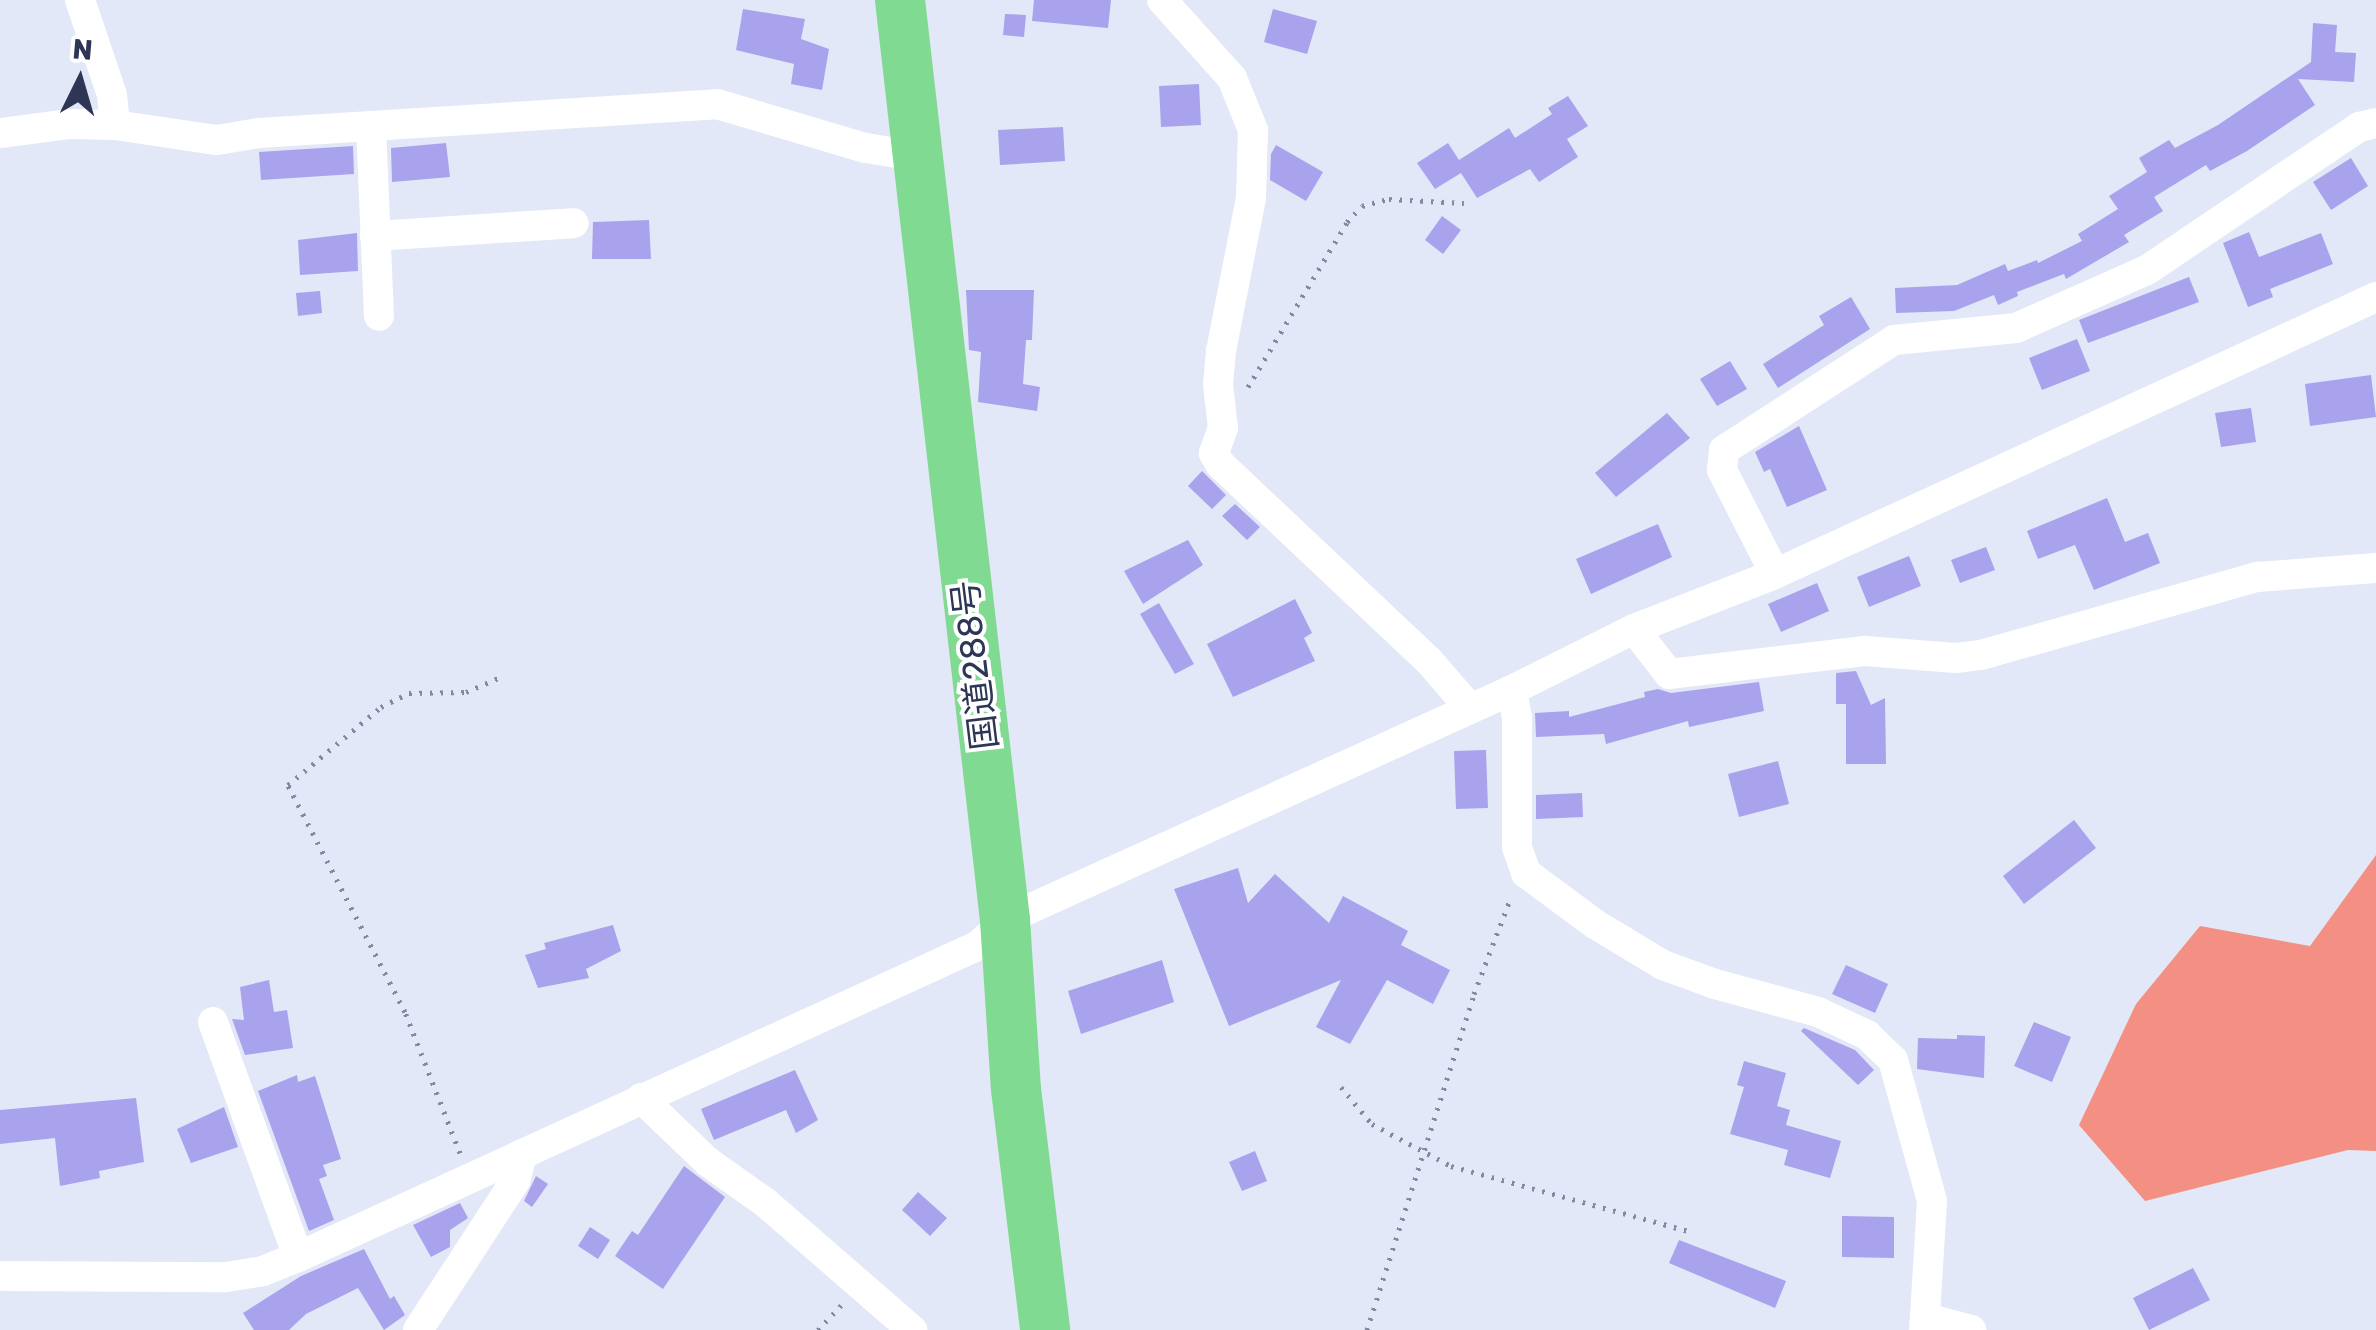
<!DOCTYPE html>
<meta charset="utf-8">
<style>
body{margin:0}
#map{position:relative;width:2376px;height:1330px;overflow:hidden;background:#e2e8f7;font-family:Rubik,"Noto Sans JP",sans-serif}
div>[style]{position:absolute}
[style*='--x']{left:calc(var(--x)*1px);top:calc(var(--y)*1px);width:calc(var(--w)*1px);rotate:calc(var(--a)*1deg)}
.forest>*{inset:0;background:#f39083}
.building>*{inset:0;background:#a9a2ed}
.path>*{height:5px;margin-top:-2.5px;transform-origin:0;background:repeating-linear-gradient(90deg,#828aa1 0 2.5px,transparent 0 10.5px)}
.minor>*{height:30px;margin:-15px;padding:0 15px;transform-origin:15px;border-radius:15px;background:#fff}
.trunk>*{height:50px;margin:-25px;padding:0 25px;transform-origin:25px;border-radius:25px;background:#80da92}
span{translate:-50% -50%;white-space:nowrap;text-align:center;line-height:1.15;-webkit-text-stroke:8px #fff;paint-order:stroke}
.street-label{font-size:35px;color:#2d3755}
.north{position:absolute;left:30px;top:30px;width:100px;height:100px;-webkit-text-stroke:8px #fff;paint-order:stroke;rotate:5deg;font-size:28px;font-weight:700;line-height:40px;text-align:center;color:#2d3755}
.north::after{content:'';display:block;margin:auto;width:35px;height:45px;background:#2d3755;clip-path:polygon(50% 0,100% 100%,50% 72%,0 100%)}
</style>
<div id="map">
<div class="forest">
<div style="clip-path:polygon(2376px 855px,2376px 1151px,2348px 1150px,2145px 1201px,2079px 1125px,2136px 1004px,2200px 926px,2310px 946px)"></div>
</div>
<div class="building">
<div style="clip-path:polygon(1034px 0,1111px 0,1108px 28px,1032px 21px)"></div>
<div style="clip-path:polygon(743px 9px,805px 19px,801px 39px,829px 49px,822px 90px,791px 84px,794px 64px,736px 50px)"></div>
<div style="clip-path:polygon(1273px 9px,1317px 21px,1307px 54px,1264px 42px)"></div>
<div style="clip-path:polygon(1005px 14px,1026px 15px,1024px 37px,1003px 35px)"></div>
<div style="clip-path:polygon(2313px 23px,2337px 25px,2335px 52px,2356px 53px,2354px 82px,2298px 79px,2315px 105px,2247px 151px,2210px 171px,2206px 165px,2154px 197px,2163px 211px,2124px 235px,2129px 242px,2066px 279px,2064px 274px,2017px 292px,2018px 296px,1998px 305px,1994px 295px,1954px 311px,1896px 313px,1895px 288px,1957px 285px,2005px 264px,2008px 271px,2037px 260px,2038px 263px,2082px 241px,2078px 234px,2118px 209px,2109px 196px,2147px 172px,2139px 158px,2169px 140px,2175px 148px,2218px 125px,2311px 62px)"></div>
<div style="clip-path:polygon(1199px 84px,1201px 125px,1161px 127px,1159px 86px)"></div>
<div style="clip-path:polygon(1568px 96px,1588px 126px,1567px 139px,1578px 157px,1539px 182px,1530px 169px,1477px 198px,1461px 173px,1435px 189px,1417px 163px,1448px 143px,1459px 160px,1509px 128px,1515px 138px,1552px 114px,1548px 108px)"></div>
<div style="clip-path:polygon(1063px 127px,1065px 161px,1000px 165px,998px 130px)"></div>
<div style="clip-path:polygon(446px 143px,450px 177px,392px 182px,391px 148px)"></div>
<div style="clip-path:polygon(1276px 145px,1323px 172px,1306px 201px,1270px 180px,1271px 154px)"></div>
<div style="clip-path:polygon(353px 146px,354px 174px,261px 180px,259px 152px)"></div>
<div style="clip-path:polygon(2351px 158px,2368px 186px,2331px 210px,2313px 182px)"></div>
<div style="clip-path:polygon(1442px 216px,1461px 230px,1443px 254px,1425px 240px)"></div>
<div style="clip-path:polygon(649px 220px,651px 259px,592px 259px,593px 222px)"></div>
<div style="clip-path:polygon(2249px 232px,2259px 257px,2321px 233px,2333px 264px,2270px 289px,2273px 297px,2248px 307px,2223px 243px)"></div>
<div style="clip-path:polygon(357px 233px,358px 271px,300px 275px,298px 240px)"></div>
<div style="clip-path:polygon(2189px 277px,2199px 302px,2088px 343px,2079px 320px)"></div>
<div style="clip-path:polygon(966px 290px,1034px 290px,1032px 340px,1026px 340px,1023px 384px,1040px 387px,1037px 411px,978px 402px,981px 352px,969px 350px)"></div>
<div style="clip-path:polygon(320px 291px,322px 313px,298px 316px,296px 293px)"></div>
<div style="clip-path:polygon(1851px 297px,1870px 329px,1778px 388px,1763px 364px,1824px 325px,1819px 316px)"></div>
<div style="clip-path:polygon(2077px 339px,2090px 371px,2042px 390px,2029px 358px)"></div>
<div style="clip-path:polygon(1730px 361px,1747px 389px,1717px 406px,1700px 379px)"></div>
<div style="clip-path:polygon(2371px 375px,2376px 417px,2310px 426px,2305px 384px)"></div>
<div style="clip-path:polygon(2251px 408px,2256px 442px,2221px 447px,2215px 413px)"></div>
<div style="clip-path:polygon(1667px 413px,1690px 438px,1616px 497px,1595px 473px)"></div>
<div style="clip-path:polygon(1799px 426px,1827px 490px,1787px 507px,1770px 469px,1764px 472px,1755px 452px)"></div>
<div style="clip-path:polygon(1202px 471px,1226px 495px,1212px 509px,1188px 486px)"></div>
<div style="clip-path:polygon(2107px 498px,2125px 542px,2148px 533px,2160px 563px,2094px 590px,2075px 545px,2038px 559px,2027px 531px)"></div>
<div style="clip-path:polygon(1235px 504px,1260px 527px,1247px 540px,1222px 516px)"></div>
<div style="clip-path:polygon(1658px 524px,1672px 557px,1591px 594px,1576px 559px)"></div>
<div style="clip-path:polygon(1188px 540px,1203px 565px,1143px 604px,1124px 571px)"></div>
<div style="clip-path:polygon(1986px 547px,1995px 570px,1960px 583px,1951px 560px)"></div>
<div style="clip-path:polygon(1909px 556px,1921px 586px,1869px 607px,1857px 577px)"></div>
<div style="clip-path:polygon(1817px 583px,1829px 611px,1781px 632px,1768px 604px)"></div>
<div style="clip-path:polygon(1295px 599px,1312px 633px,1304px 638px,1315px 661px,1233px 697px,1207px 644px)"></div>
<div style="clip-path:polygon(1159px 603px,1194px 664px,1175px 674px,1140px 614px)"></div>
<div style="clip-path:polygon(1856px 671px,1871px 705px,1885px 698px,1886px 764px,1846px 764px,1846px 704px,1836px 704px,1836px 673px)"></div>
<div style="clip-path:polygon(1759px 682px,1764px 711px,1689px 727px,1688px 721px,1606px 744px,1604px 734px,1536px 737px,1535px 713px,1569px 711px,1569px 717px,1645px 697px,1644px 692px,1658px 689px,1671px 693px)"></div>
<div style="clip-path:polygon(1486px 750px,1488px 808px,1456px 809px,1454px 751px)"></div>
<div style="clip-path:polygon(1778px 761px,1789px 804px,1739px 817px,1728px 774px)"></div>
<div style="clip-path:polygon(1582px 793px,1583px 817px,1536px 819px,1536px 795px)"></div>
<div style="clip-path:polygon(2074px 820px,2096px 848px,2024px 904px,2003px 876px)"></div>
<div style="clip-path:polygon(1238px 868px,1248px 903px,1275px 874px,1329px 923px,1343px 896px,1408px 931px,1401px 945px,1450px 970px,1433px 1004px,1387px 980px,1350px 1044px,1316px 1027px,1341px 980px,1229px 1026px,1174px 889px)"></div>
<div style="clip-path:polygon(613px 925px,621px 951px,586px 969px,589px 978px,538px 988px,525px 955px,546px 949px,544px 943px)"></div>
<div style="clip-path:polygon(1162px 960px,1174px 1002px,1081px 1034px,1068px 991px)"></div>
<div style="clip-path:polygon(1846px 965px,1888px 984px,1875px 1013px,1832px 994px)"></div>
<div style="clip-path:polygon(269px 980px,274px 1012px,287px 1010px,293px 1048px,245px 1055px,232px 1019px,244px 1020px,240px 987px)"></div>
<div style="clip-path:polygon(2034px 1022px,2071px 1037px,2052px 1082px,2014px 1066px)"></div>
<div style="clip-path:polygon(1804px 1028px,1855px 1050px,1874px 1070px,1858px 1085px,1801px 1031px)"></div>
<div style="clip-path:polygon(1957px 1035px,1985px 1036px,1984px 1078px,1917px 1069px,1918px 1038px,1957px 1039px)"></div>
<div style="clip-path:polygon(1744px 1061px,1786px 1073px,1777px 1106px,1790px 1110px,1786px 1125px,1841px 1141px,1830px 1178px,1784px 1165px,1788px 1150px,1730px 1134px,1744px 1087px,1737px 1085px)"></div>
<div style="clip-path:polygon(795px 1070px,818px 1120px,796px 1133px,786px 1110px,714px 1140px,701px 1109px)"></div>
<div style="clip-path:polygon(297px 1075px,298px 1082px,315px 1076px,341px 1159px,323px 1165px,327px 1176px,319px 1179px,334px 1220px,309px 1231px,258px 1091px)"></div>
<div style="clip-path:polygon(136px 1098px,144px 1162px,99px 1171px,100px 1178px,60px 1186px,55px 1138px,0 1144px,0 1110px)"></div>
<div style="clip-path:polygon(224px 1107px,238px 1147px,191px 1163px,177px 1129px)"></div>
<div style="clip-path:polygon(1255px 1151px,1267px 1181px,1242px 1191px,1229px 1162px)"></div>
<div style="clip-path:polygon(684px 1166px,725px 1197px,663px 1289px,615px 1256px,632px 1231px,638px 1235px)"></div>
<div style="clip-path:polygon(536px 1176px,548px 1184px,532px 1207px,524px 1201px)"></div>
<div style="clip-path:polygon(918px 1192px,947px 1218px,930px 1236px,902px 1210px)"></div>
<div style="clip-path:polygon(460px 1203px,468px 1218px,450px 1230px,450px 1247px,431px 1257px,413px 1225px)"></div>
<div style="clip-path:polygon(1842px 1216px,1894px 1217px,1894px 1258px,1842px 1257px)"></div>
<div style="clip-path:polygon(590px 1227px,610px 1240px,598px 1259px,578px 1246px)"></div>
<div style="clip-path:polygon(1679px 1240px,1786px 1281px,1775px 1308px,1669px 1263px)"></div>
<div style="clip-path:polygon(364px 1249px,390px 1299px,394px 1296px,405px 1315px,384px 1330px,358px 1288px,306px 1314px,289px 1330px,254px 1330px,243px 1313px,301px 1276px)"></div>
<div style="clip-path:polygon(2193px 1268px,2210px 1300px,2149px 1330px,2133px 1298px)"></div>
</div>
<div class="path">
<div style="--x:1248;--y:387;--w:192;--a:-59"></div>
<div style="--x:1347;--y:222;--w:22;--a:-47"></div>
<div style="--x:1362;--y:206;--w:28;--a:-15"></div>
<div style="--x:1389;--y:199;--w:75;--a:3.1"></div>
<div style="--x:1341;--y:1087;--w:48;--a:50"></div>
<div style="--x:1372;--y:1124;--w:89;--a:28"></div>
<div style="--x:1451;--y:1166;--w:250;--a:15.3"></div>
<div style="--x:460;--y:1153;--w:151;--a:-111.3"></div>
<div style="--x:405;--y:1012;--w:255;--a:-117.3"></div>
<div style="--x:288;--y:785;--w:121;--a:-40"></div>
<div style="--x:381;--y:707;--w:31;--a:-27"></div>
<div style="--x:409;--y:693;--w:57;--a:-1"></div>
<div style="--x:466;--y:692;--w:40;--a:-23.4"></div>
<div style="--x:818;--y:1330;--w:34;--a:-47"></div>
<div style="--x:1367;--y:1330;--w:353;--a:-72.3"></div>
<div style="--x:1474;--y:994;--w:104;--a:-69.1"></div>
</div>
<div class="minor">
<div style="--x:80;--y:0;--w:100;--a:71.4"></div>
<div style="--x:112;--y:95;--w:30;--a:84"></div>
<div style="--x:1162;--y:0;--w:105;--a:48.1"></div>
<div style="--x:1232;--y:78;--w:56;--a:68"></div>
<div style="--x:1253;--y:130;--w:68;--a:91.7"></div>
<div style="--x:1251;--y:198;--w:156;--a:101.1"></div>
<div style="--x:1221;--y:351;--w:33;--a:95"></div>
<div style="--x:1218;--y:384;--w:44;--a:83.5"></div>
<div style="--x:1223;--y:428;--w:27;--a:110"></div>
<div style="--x:1214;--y:453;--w:13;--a:61"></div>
<div style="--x:1220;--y:464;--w:287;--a:43.3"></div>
<div style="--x:1429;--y:661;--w:61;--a:49"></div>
<div style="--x:371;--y:126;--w:190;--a:87.6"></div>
<div style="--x:0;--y:133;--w:71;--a:-7.3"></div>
<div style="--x:70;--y:124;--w:45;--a:1.3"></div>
<div style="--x:115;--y:125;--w:103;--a:8.4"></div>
<div style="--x:217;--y:140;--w:43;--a:-9.5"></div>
<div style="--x:259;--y:133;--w:459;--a:-3.6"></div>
<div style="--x:717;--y:104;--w:155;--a:16.5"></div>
<div style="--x:866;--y:148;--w:51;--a:9.1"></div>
<div style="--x:375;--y:236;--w:199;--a:-3.7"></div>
<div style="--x:1775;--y:574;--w:117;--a:-117"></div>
<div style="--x:1722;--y:470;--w:20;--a:-84"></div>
<div style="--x:1724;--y:450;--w:202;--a:-32.9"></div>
<div style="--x:1894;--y:340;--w:123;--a:-5.6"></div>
<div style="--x:2016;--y:328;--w:143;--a:-23.9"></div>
<div style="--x:2147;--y:270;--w:256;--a:-34"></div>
<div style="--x:2359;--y:127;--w:17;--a:-13"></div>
<div style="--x:1634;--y:629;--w:57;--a:52.1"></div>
<div style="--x:1669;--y:674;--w:197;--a:-6.7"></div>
<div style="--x:1865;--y:651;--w:91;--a:4.4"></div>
<div style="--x:1956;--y:658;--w:25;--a:-7"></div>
<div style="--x:1981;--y:655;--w:287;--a:-15.8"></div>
<div style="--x:2257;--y:577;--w:119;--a:-4.3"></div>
<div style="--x:1512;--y:690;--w:27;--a:80"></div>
<div style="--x:1517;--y:717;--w:130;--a:90"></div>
<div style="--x:1517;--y:847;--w:28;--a:71"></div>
<div style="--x:1526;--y:873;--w:86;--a:36.5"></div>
<div style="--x:1595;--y:924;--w:79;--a:31.1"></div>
<div style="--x:1663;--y:965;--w:55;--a:20.1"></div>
<div style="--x:1715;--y:984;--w:107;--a:15.2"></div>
<div style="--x:1818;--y:1012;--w:54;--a:25.1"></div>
<div style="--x:1867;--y:1035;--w:36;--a:44"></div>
<div style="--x:1893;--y:1060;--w:146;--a:74.5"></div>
<div style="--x:1932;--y:1201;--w:129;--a:93.5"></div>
<div style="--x:213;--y:1022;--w:250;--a:70.1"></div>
<div style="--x:641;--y:1098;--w:93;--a:43.7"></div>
<div style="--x:708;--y:1162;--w:71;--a:35.3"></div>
<div style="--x:766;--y:1203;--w:194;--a:41"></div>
<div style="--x:0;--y:1276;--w:226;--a:0.3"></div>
<div style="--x:226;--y:1277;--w:37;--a:-9"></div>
<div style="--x:263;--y:1271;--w:38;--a:-22"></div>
<div style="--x:298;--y:1257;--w:749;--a:-24.61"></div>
<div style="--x:979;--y:945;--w:36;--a:-44"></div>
<div style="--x:1005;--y:920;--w:557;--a:-24.4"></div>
<div style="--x:1512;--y:690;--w:136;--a:-26.6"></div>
<div style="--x:1634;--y:629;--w:151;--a:-21.3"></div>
<div style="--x:1775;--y:574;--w:662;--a:-24.74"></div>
<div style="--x:1926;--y:1318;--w:47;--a:14.9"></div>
<div style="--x:418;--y:1330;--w:178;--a:-56.9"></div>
<div style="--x:515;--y:1181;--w:28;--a:-75"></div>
</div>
<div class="trunk">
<div style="--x:900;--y:0;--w:926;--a:83.49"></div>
<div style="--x:1005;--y:920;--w:169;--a:86.3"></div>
<div style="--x:1016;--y:1089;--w:243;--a:83.1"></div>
</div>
<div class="street-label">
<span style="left:975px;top:665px;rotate:-97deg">国道288号</span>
</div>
<div class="north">N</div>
</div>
